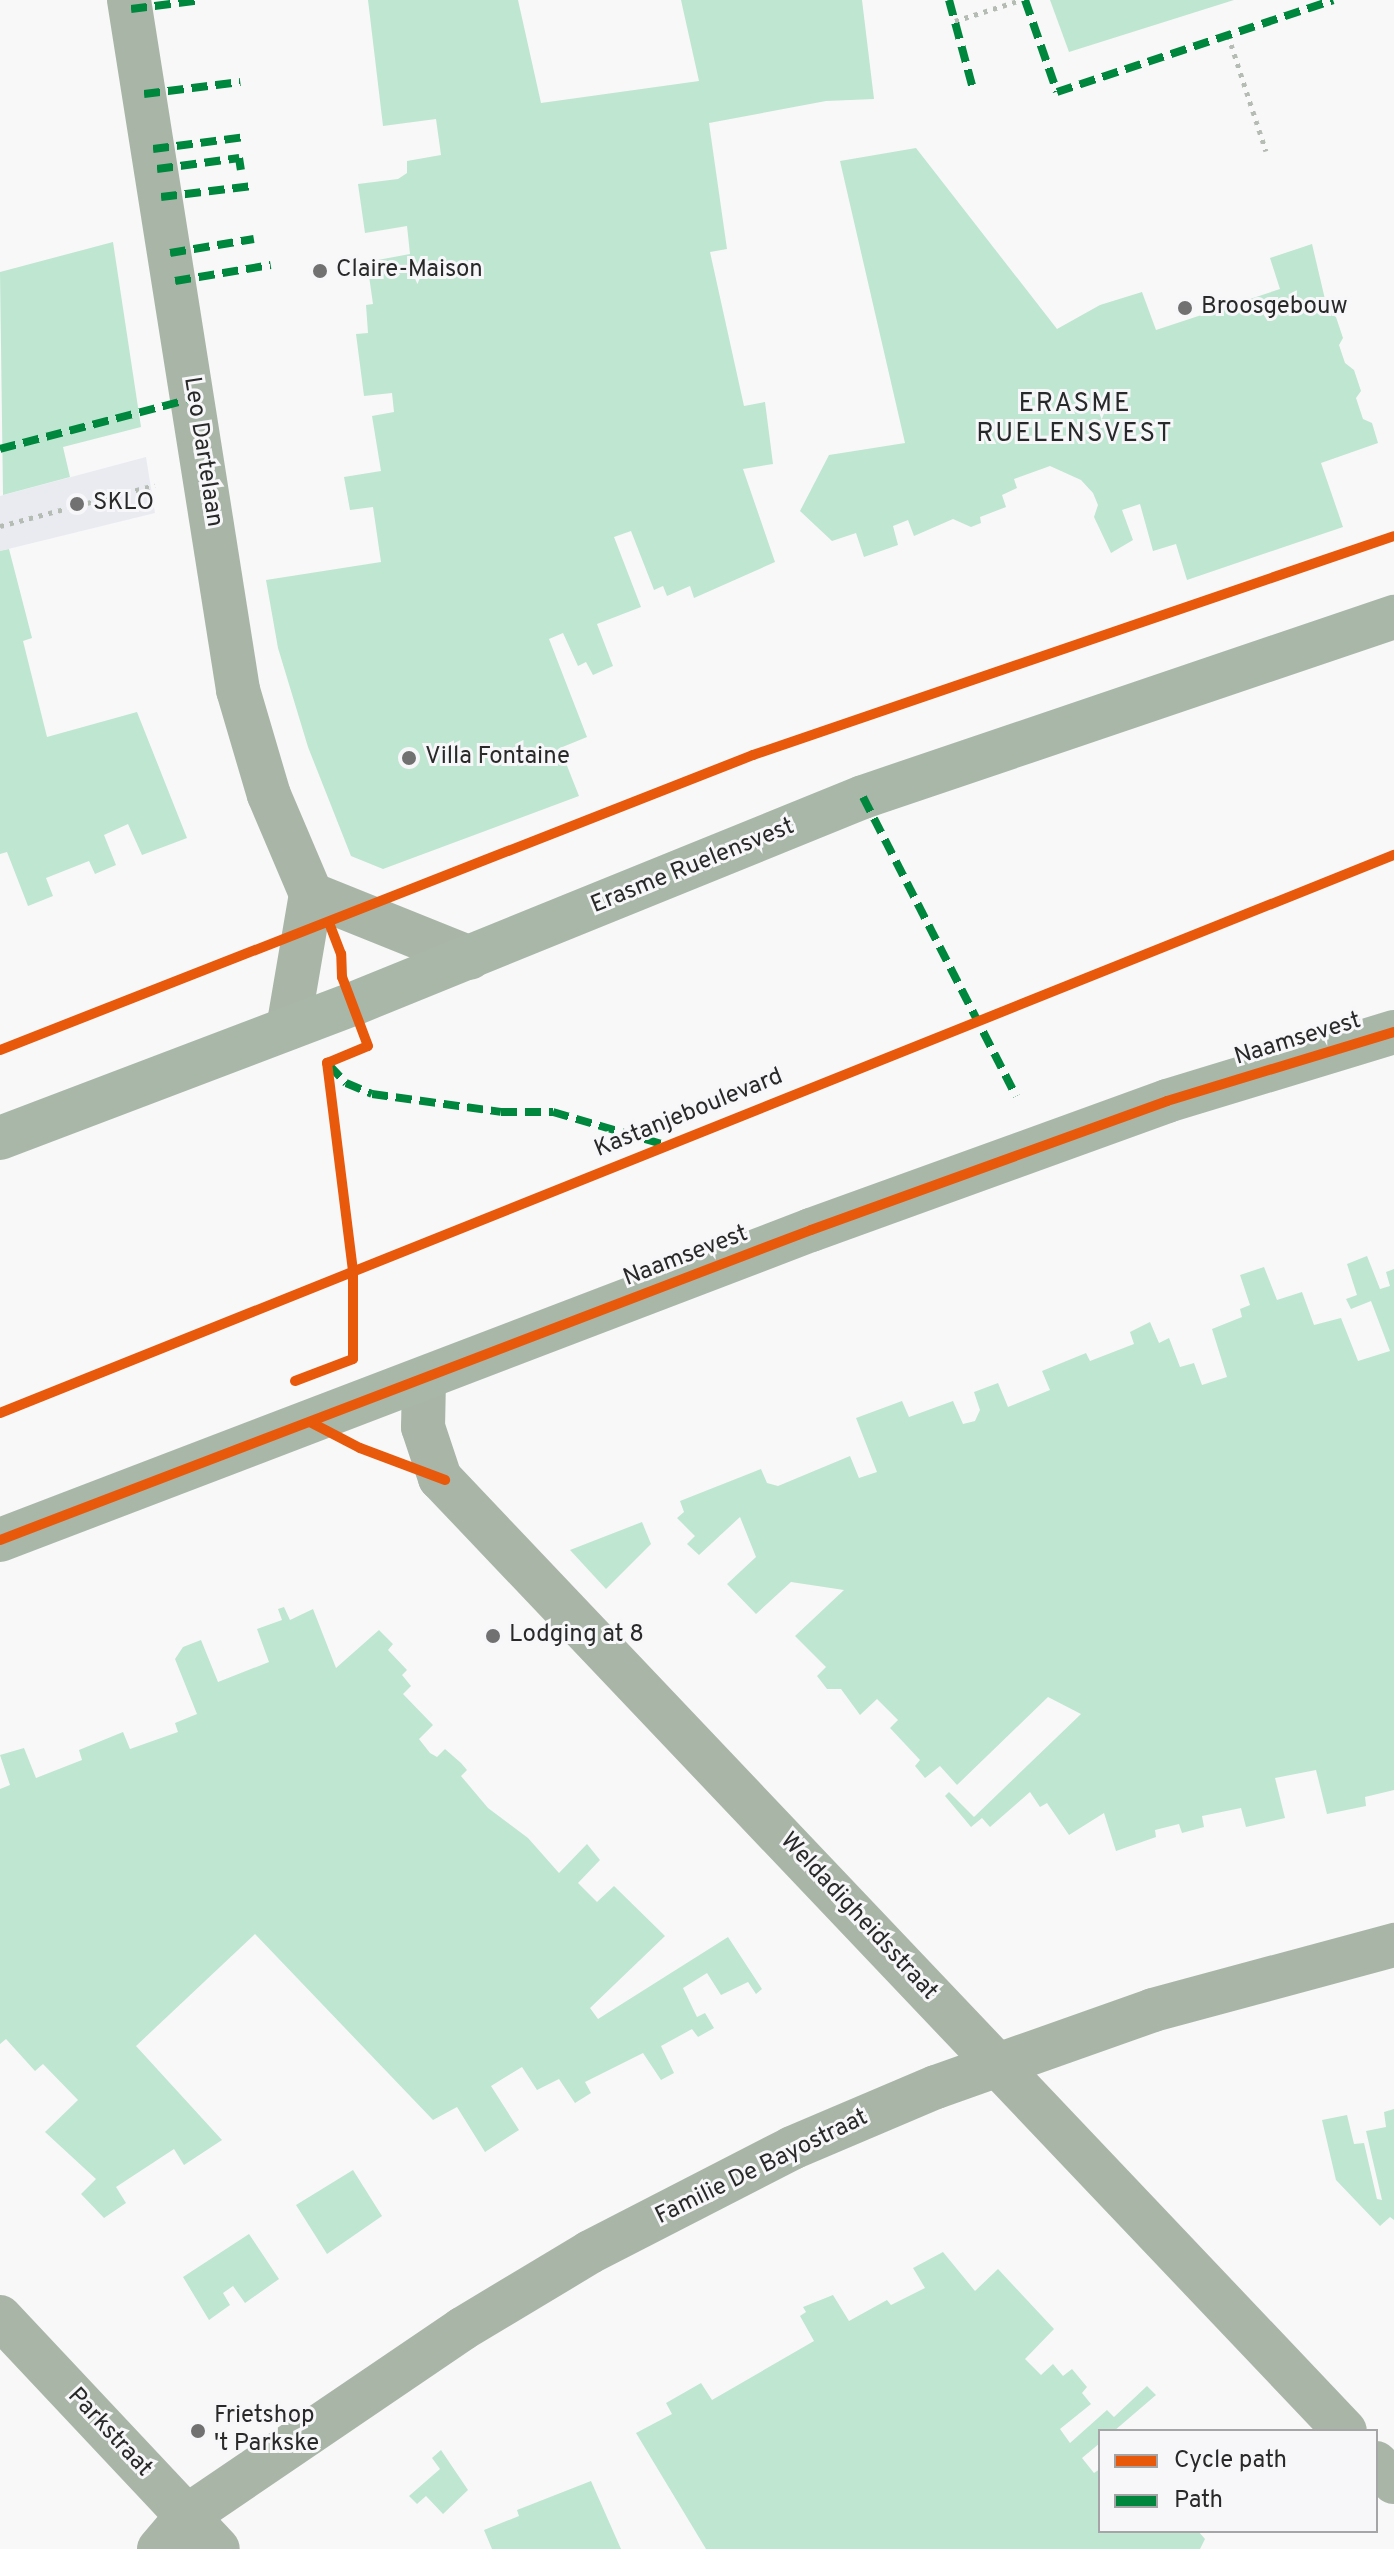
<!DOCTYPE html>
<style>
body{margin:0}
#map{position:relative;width:1394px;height:2549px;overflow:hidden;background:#f8f8f9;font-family:Overpass,sans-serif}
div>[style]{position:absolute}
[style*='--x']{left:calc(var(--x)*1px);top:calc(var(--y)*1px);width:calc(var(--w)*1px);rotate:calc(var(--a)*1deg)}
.built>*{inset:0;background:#eaebf1}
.green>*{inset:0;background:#bfe6d1}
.path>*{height:5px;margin-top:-2.5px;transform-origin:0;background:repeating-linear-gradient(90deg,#b4bcb3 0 4px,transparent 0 10px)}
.minor>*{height:44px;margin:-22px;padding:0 22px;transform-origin:22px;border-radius:22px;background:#a9b6a7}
.major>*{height:44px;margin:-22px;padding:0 22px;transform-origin:22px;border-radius:22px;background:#a9b7a9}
.quiet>*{height:8px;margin-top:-4px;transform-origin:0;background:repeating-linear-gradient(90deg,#00873e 0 16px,transparent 0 24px)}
.cycleway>*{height:10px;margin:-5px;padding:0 5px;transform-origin:5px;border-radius:5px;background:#e8590c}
.dots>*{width:22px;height:22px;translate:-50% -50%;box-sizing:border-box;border:4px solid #f7f7fa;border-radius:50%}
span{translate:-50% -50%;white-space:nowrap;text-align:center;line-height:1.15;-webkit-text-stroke:6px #f7f7fa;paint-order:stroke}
.poi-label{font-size:24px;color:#29292a}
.left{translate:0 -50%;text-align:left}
.street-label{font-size:24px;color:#29292a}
.neighbourhood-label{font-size:26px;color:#28292b;letter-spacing:2px}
.legend{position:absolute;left:1098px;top:2429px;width:280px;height:104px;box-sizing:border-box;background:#f7f7fa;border:2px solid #a5a5a7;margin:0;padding:10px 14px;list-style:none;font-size:24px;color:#29292a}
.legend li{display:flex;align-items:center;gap:16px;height:40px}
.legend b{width:40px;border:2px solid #a5a5a7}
</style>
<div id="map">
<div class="built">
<div style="clip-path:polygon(146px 457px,155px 513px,0 551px,0 496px)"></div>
</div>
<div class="green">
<div style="clip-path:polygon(368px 0,518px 0,541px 103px,699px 81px,681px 0,862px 0,874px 99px,826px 101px,709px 123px,727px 249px,710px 252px,744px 406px,765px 402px,773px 464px,743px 469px,775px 562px,694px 598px,690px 586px,667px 596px,663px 586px,654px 590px,631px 531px,614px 537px,641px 607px,597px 624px,613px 666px,593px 675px,586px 662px,578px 666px,563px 633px,549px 639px,587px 737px,560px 748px,579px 796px,383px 869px,351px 856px,308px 747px,278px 648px,266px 580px,381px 562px,373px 507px,350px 510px,344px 477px,381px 471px,372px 416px,394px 412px,392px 393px,364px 396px,356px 334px,368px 333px,366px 305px,373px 304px,367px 262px,410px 254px,407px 226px,365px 233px,358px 184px,398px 179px,407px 173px,407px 161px,441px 155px,436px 119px,383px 126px)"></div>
<div style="clip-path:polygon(1050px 0,1234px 0,1069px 52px)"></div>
<div style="clip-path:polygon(916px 148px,1057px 329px,1100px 305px,1142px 292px,1156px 330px,1280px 289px,1270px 258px,1312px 244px,1328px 312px,1336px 317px,1343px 338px,1339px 345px,1345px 363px,1354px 370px,1361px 391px,1356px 398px,1363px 419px,1372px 423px,1378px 443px,1321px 463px,1343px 527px,1187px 580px,1176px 544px,1153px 551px,1140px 504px,1122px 510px,1133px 540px,1111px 553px,1094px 517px,1098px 505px,1093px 493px,1081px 480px,1050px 466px,1014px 479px,1017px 488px,1002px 495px,1006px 507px,980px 517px,981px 523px,971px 527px,953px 519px,914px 536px,908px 520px,893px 526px,898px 545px,864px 557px,856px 533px,832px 541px,800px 511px,829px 455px,905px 443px,840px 161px)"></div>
<div style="clip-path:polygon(113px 242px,141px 427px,63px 447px,70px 477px,3px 495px,0 272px)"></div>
<div style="clip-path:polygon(9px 549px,32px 638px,23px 641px,47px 737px,137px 712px,187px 838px,142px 855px,128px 824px,104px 835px,116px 865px,95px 874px,89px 861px,46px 878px,53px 896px,28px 906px,7px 852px,0 854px,0 551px)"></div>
<div style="clip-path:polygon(1367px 1256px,1380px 1289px,1390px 1286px,1386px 1272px,1394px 1269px,1394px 1790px,1365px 1797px,1366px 1806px,1327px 1814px,1316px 1770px,1275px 1778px,1285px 1818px,1246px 1827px,1241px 1808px,1202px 1816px,1204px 1827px,1182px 1833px,1179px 1824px,1155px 1830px,1156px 1837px,1116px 1851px,1104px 1813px,1069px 1835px,1047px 1803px,1040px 1807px,1030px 1792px,990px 1827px,982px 1818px,971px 1827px,945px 1796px,949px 1792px,974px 1817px,1081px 1714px,1048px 1697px,957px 1785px,940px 1766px,925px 1778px,915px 1766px,920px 1760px,890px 1728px,898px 1720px,877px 1699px,860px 1715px,841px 1689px,827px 1689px,817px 1676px,826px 1667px,795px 1636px,844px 1590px,791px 1582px,756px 1614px,727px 1584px,756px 1557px,740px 1517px,699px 1555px,687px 1544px,695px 1536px,677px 1518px,684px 1512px,680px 1501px,761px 1469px,767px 1483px,778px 1486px,850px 1456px,859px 1478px,877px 1472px,856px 1418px,902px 1401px,909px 1417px,953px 1401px,963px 1424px,975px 1421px,980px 1410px,974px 1392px,998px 1383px,1008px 1407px,1050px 1390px,1042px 1371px,1086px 1353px,1090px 1361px,1134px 1344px,1130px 1332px,1150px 1322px,1159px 1343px,1169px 1338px,1180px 1367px,1194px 1363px,1202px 1385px,1227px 1377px,1212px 1329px,1242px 1317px,1240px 1309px,1250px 1305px,1240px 1275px,1264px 1267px,1277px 1300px,1302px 1292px,1314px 1325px,1341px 1318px,1358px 1361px,1390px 1351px,1371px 1301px,1351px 1309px,1346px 1299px,1357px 1295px,1347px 1264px)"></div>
<div style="clip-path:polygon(642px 1522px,651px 1544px,606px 1589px,570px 1550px)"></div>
<div style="clip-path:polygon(284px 1607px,290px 1620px,313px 1609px,336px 1668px,379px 1630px,393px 1644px,388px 1650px,407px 1670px,402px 1675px,411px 1686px,403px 1694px,433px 1725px,419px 1739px,430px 1753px,437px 1757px,445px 1749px,461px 1763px,467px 1770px,461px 1776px,488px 1808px,528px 1838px,559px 1873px,587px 1844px,600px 1860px,578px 1883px,597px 1902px,614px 1886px,665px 1936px,590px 2008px,598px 2019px,728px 1937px,762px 1989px,756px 1994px,748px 1982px,721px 1995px,707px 1973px,683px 1988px,697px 2017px,705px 2013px,714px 2028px,698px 2037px,692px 2029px,661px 2046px,674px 2073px,661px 2080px,643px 2053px,585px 2082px,591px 2093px,575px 2103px,559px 2079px,537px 2090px,522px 2067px,491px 2086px,519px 2130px,485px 2152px,457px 2107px,433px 2120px,255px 1934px,136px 2046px,222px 2140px,184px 2165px,174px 2149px,116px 2187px,126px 2203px,104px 2218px,81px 2194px,96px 2179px,45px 2132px,78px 2100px,43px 2064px,35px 2071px,6px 2039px,0 2044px,0 1789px,10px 1785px,0 1755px,24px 1748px,36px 1778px,82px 1760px,79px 1750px,123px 1732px,130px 1749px,178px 1732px,175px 1723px,197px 1714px,175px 1659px,183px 1647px,201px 1640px,218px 1682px,269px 1662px,257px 1629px,282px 1620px,278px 1609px)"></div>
<div style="clip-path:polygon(1394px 2109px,1394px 2220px,1390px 2217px,1380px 2226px,1336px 2180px,1322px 2120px,1347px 2115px,1354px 2144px,1364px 2143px,1377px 2199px,1382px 2200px,1366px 2131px,1386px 2127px,1384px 2112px)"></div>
<div style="clip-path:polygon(353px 2170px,382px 2216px,327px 2254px,296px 2205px)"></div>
<div style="clip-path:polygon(249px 2234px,279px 2279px,245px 2303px,233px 2286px,223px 2293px,230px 2305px,209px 2320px,183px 2277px)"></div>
<div style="clip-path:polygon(943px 2252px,975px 2291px,998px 2269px,1054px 2329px,1025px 2359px,1041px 2375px,1053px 2364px,1063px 2376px,1072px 2369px,1087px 2387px,1082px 2393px,1091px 2404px,1060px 2429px,1070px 2443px,1107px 2410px,1114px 2417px,1147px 2386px,1156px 2395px,1114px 2431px,1100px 2431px,1100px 2443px,1082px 2458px,1094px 2473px,1100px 2469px,1100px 2531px,1198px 2531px,1205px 2539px,1200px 2549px,706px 2549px,636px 2433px,672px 2414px,666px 2403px,701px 2383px,712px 2400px,814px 2341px,800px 2316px,806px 2312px,803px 2307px,833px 2295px,849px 2321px,887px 2300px,891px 2305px,925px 2288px,913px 2268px)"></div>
<div style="clip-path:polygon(441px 2450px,468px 2490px,443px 2514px,426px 2496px,417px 2504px,409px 2496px,440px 2469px,432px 2458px)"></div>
<div style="clip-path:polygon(591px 2481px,621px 2549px,492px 2549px,484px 2530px,519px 2516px,517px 2510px)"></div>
</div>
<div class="path">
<div style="--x:955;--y:21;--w:69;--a:-17.7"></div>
<div style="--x:1228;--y:35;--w:122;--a:71.9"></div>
<div style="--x:0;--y:526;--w:160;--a:-14.8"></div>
</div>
<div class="minor">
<div style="--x:129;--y:0;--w:699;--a:81.02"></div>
<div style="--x:238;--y:690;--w:109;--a:73.6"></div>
<div style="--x:269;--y:795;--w:108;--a:67"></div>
<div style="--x:311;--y:894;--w:136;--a:99.7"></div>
<div style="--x:311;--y:894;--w:171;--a:21.9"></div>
<div style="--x:424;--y:1380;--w:47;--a:91.2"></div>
<div style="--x:423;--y:1427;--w:54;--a:71.6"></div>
<div style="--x:440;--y:1478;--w:1314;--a:46.48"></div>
<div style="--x:0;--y:2317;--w:318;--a:46.8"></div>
<div style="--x:1376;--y:2463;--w:26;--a:47"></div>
<div style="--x:159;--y:2549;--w:43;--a:-49.7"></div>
<div style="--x:187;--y:2516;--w:333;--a:-34.2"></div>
<div style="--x:462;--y:2329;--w:149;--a:-31"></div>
<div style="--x:590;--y:2252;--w:227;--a:-27.2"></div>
<div style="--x:792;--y:2148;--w:156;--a:-23"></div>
<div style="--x:936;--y:2087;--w:230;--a:-19.5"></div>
<div style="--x:1153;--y:2010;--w:250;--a:-15.1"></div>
</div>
<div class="major">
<div style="--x:0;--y:1138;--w:378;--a:-20.8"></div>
<div style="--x:353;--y:1004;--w:550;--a:-22.09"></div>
<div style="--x:863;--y:797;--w:561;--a:-18.73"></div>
<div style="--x:0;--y:1540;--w:868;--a:-20.92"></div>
<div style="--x:811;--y:1230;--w:379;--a:-19.9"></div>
<div style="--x:1167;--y:1101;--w:237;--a:-16.9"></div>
</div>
<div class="quiet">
<div style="--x:949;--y:0;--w:92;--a:74.9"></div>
<div style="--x:1025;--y:0;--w:97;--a:70.8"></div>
<div style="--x:1057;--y:92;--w:291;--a:-18.4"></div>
<div style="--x:131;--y:9;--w:71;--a:-7.3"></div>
<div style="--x:144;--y:94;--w:97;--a:-7.1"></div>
<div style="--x:153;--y:149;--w:94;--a:-7.4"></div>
<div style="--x:157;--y:169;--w:83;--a:-7.6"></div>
<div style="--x:239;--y:158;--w:12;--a:81"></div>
<div style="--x:161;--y:197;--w:92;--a:-6.9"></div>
<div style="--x:170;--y:253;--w:85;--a:-9.5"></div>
<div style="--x:175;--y:281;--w:97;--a:-9.5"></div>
<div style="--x:0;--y:449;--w:201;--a:-14.7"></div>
<div style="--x:863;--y:797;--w:336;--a:62.9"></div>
<div style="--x:329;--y:1065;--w:25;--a:47"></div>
<div style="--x:346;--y:1083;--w:28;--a:23"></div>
<div style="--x:372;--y:1094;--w:130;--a:7.9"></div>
<div style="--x:501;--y:1112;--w:52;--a:0"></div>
<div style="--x:553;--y:1112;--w:117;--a:16.4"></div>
</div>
<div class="cycleway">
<div style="--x:0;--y:1050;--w:809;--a:-21.39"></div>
<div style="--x:753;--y:755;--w:677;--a:-18.86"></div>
<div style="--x:295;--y:1381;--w:62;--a:-20.8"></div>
<div style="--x:353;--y:1359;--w:88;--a:-90"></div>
<div style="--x:353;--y:1271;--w:210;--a:-97.1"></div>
<div style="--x:327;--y:1063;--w:44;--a:-22.5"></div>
<div style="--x:368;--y:1046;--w:74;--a:-110.6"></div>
<div style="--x:342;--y:977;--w:23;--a:-92"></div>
<div style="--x:341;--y:954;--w:34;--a:-111"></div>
<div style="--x:0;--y:1413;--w:1502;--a:-21.82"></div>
<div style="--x:310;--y:1422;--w:56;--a:27.5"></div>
<div style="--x:360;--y:1448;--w:91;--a:20.6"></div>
<div style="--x:0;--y:1540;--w:868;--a:-20.92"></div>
<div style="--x:811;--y:1230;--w:379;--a:-19.9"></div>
<div style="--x:1167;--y:1101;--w:237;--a:-16.9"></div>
</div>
<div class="dots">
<div style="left:320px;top:271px;background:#717172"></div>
<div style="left:1185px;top:308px;background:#717172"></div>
<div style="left:77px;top:504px;background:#717172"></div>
<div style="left:409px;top:758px;background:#717172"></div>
<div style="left:493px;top:1636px;background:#717172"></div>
<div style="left:198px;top:2431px;background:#717172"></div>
</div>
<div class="poi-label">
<span class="left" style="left:336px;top:271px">Claire-Maison</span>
<span class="left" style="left:1201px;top:308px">Broosgebouw</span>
<span class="left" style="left:93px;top:504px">SKLO</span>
<span class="left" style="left:425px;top:758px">Villa Fontaine</span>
<span class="left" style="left:509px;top:1636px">Lodging at 8</span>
<span class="left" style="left:214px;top:2431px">Frietshop<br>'t Parkske</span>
</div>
<div class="street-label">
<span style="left:202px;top:452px;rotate:81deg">Leo Dartelaan</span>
<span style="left:693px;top:867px;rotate:-22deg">Erasme Ruelensvest</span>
<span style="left:1298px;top:1040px;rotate:-17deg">Naamsevest</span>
<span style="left:689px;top:1114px;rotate:-22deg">Kastanjeboulevard</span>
<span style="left:686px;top:1257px;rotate:-21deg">Naamsevest</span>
<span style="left:858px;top:1917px;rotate:47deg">Weldadigheidsstraat</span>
<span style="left:762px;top:2168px;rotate:-26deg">Familie De Bayostraat</span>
<span style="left:109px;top:2433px;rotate:47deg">Parkstraat</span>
</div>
<div class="neighbourhood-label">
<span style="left:1075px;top:420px">ERASME<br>RUELENSVEST</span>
</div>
<ul class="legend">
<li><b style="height:10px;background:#e8590c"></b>Cycle path</li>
<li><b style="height:10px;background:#00873e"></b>Path</li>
</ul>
</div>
